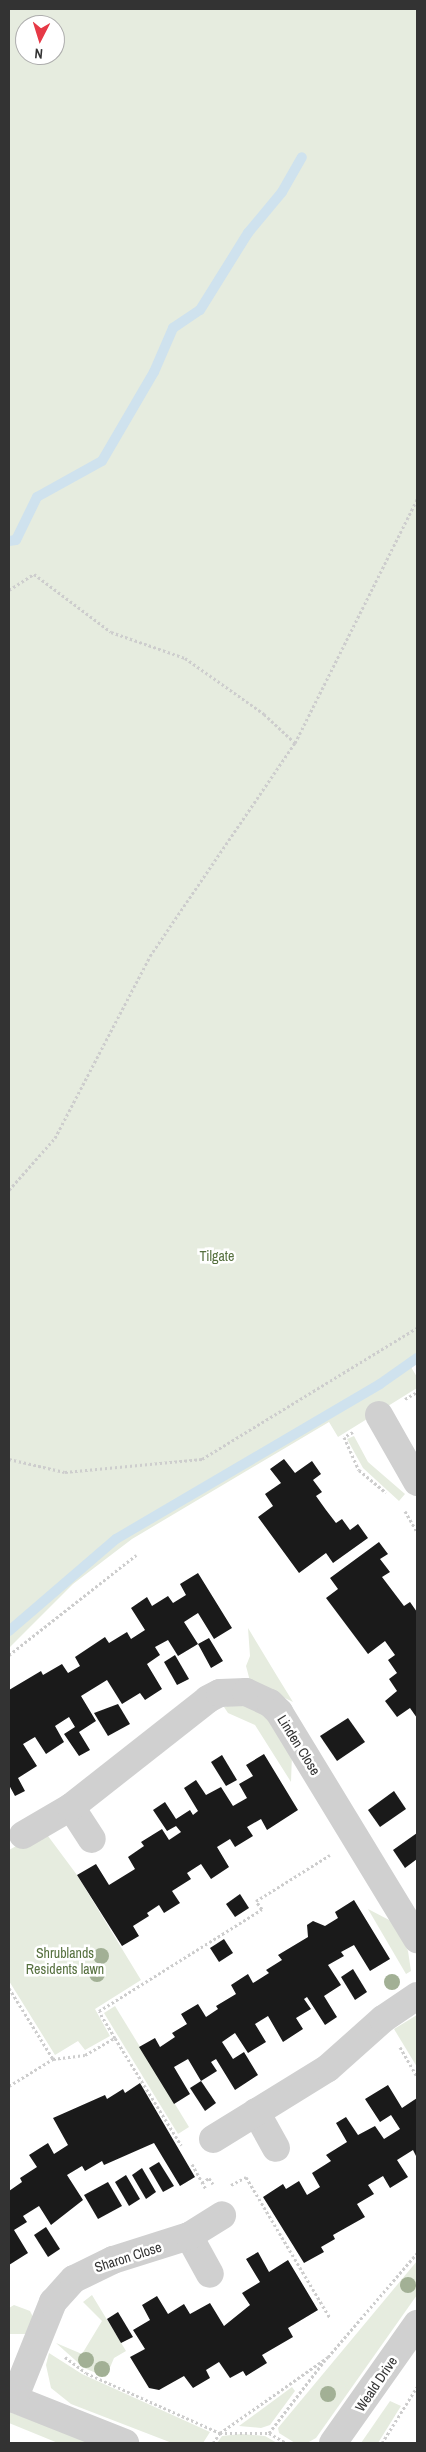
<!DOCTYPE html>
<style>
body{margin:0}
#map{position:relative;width:426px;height:2452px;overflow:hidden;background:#fff;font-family:"Archivo Narrow",sans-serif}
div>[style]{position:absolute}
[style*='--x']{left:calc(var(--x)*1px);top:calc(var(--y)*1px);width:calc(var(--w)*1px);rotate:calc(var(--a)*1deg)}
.green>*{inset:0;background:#e6ecdf}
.stream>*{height:10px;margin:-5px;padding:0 5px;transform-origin:5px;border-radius:5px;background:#cfe2ee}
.building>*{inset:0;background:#1a1a1a}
.path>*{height:3px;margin-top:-1.5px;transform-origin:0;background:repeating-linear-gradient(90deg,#cdcdcd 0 2.5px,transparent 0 5px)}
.minor>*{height:28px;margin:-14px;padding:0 14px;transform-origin:14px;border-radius:14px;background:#d0d0d0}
.trees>*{width:16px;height:16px;margin:-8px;border-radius:50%;background:#a2b095}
span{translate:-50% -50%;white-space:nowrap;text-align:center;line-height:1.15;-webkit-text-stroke:5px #fff;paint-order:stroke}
.park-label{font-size:14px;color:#56703f}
.street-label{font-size:14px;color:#333}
.frame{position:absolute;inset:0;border:10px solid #333;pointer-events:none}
.north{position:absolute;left:15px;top:15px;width:50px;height:50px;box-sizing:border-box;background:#fff;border:1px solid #adadad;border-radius:50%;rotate:185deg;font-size:14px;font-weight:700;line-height:20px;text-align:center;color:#333}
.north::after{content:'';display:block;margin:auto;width:18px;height:22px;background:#e63946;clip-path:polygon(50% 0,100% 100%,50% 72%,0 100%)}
</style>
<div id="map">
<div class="green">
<div style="clip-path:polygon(evenodd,9px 9px,417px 9px,417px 1363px,411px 1367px,417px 1377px,417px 1388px,338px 1437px,329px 1422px,132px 1539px,73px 1584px,9px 1648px,9px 9px,25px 25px,55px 25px,55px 55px,25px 55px,25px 25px)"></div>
<div style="clip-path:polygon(354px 1436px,368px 1462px,405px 1494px,399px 1501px,363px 1468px,347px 1439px)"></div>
<div style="clip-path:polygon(248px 1628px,277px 1676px,293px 1702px,250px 1681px,246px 1666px,250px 1656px)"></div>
<div style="clip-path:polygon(234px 1704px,245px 1705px,266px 1716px,292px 1755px,291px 1782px,255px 1725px,228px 1713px,224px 1707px)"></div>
<div style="clip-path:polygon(38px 1834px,48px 1836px,77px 1875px,141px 1980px,95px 2009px,110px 2036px,85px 2050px,78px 2041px,55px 2055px,9px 1981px,9px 1850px)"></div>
<div style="clip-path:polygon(368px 1909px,393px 1922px,408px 1951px,411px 1971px,406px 1974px)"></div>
<div style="clip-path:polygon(115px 2006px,189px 2127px,178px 2134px,104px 2013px)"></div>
<div style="clip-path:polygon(417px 2015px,417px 2067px,394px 2029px)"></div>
<div style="clip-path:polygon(417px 2261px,417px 2295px,316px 2438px,307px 2443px,295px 2443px,279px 2433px,278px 2428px)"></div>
<div style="clip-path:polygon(92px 2295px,126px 2351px,114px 2358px,106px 2377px,84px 2368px,56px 2343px,82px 2354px,102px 2321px,83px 2302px)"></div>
<div style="clip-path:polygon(14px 2305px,30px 2311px,34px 2319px,29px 2334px,9px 2334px,9px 2308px)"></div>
<div style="clip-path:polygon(49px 2353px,82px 2374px,210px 2432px,203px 2443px,172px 2443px,71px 2404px,51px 2388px,46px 2365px)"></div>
<div style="clip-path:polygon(292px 2387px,295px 2391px,270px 2425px,261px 2428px,239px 2426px)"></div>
<div style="clip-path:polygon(390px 2401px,401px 2406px,378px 2443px,361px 2443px)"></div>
<div style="clip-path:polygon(9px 2412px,52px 2427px,89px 2443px,58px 2443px,9px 2423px)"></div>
<div style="clip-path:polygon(241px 2434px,265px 2436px,277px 2443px,217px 2443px,222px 2436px)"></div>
</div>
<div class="stream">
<div style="--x:9;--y:541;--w:7;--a:-8"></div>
<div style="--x:16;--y:540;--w:48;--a:-64"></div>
<div style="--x:37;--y:497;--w:74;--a:-29"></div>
<div style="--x:102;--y:461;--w:103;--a:-59.7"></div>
<div style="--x:154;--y:372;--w:48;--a:-66.6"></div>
<div style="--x:173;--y:328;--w:32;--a:-34"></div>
<div style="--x:200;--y:310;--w:91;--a:-58.1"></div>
<div style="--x:248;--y:233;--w:53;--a:-50.3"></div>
<div style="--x:282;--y:192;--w:40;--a:-60.3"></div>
<div style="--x:9;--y:1631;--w:141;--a:-40.7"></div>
<div style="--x:116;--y:1539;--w:306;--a:-30.4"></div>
<div style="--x:380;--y:1384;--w:45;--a:-35.1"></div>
</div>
<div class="building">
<div style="clip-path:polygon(284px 1459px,295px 1473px,312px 1461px,321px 1474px,313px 1480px,322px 1492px,316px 1496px,326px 1510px,336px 1523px,342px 1519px,350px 1530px,358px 1524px,368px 1538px,333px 1563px,326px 1553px,299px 1573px,258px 1517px,273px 1506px,265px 1494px,281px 1483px,270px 1469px)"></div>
<div style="clip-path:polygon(379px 1542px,388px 1554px,380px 1559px,390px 1572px,382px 1577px,404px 1606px,410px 1602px,417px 1612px,417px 1718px,410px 1708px,397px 1717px,385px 1701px,397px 1691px,389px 1679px,397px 1673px,388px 1660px,395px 1655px,385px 1641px,368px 1654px,326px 1598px,338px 1589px,330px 1578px)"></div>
<div style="clip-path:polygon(198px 1573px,232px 1628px,214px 1639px,198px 1613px,184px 1622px,198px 1644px,209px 1638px,223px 1661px,211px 1668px,198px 1644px,178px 1656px,168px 1640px,155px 1647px,160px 1655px,147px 1664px,162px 1689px,145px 1700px,140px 1693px,122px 1704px,107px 1680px,81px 1696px,96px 1721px,79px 1732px,90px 1750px,79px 1756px,64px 1734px,75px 1727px,69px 1717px,55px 1726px,64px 1742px,46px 1754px,35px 1737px,23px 1744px,37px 1766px,18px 1778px,25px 1791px,15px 1796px,9px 1785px,9px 1690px,41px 1671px,43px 1675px,62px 1664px,68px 1673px,80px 1666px,75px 1657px,105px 1637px,109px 1643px,127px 1632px,131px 1639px,145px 1630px,131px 1608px,147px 1597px,152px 1606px,168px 1596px,173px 1603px,186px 1595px,180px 1584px)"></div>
<div style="clip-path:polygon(175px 1655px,189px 1679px,177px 1685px,164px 1662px)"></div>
<div style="clip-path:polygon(118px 1704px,130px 1724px,108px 1736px,94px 1713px)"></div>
<div style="clip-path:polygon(348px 1718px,365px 1742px,337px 1761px,320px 1736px)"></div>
<div style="clip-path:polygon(264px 1754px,298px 1810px,267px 1830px,261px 1819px,247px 1827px,253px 1836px,235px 1847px,230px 1839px,217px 1847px,229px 1867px,211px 1879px,201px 1864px,187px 1873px,191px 1879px,172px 1891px,180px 1903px,164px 1913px,159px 1905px,147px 1913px,149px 1916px,133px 1926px,139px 1936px,122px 1946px,77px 1875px,96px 1864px,109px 1885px,135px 1869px,128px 1857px,144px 1846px,141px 1842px,162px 1829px,169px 1840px,181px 1832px,176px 1826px,167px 1831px,153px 1810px,165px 1802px,176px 1819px,190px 1810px,193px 1815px,198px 1811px,184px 1788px,196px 1780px,206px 1795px,221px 1787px,233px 1806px,247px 1798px,239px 1784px,253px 1776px,246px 1765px)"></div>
<div style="clip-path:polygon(222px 1755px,237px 1780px,226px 1786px,211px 1762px)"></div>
<div style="clip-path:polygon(394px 1791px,406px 1809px,380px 1827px,368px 1810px)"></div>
<div style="clip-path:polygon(417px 1833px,417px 1859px,405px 1868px,393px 1850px)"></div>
<div style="clip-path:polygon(240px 1894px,249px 1908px,235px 1917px,226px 1904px)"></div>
<div style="clip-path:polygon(354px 1900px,390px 1959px,370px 1971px,354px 1945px,341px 1952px,344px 1956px,328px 1965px,341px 1985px,324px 1996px,337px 2017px,325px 2025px,307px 1997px,304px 1999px,311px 2009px,296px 2018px,303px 2029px,283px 2042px,268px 2016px,255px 2024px,266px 2042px,248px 2053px,235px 2033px,222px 2042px,233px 2059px,244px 2052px,258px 2075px,235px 2090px,216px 2059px,211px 2062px,217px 2071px,201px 2081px,188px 2059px,174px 2067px,190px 2094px,174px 2104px,139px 2047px,155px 2038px,160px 2047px,175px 2037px,172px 2033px,187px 2024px,181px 2014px,198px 2004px,206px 2017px,218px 2009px,216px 2006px,236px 1994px,231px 1985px,248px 1974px,253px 1983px,269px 1973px,266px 1970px,282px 1960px,278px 1955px,308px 1937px,307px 1925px,313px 1921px,325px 1926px,338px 1918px,335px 1912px)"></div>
<div style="clip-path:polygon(224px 1939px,233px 1953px,219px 1962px,210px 1948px)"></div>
<div style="clip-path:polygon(353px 1969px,367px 1992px,355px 2000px,341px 1977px)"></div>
<div style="clip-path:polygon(201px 2081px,216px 2103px,205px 2111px,190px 2088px)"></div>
<div style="clip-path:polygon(140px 2083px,195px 2177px,180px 2186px,154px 2143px,104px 2165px,102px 2161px,85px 2171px,82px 2166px,67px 2175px,83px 2200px,51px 2225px,39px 2206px,23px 2216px,27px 2222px,14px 2230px,28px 2253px,9px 2265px,9px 2191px,22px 2182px,20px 2178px,37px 2167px,29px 2155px,48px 2143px,54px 2154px,68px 2145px,53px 2118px,105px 2095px,107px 2099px,123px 2089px,125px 2093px)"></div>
<div style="clip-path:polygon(388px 2085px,402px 2108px,417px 2098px,417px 2158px,413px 2150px,397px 2160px,408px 2177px,390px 2188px,383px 2176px,368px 2185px,374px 2194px,357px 2204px,365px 2217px,333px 2235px,335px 2239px,321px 2247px,324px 2252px,304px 2263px,263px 2197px,283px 2184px,286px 2189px,299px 2181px,307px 2195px,320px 2187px,312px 2173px,331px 2161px,326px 2155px,347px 2142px,336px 2123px,346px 2117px,358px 2135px,375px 2126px,384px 2139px,400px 2129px,391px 2115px,380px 2122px,365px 2099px)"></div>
<div style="clip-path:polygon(159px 2162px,174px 2186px,163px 2192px,149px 2168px)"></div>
<div style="clip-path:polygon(142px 2168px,156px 2192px,146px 2199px,132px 2175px)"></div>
<div style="clip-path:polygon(126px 2175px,140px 2199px,129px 2206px,115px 2182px)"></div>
<div style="clip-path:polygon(108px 2182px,122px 2206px,98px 2219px,84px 2195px)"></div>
<div style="clip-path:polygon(46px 2227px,60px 2249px,48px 2257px,34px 2235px)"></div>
<div style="clip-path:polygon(258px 2252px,269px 2272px,288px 2260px,318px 2310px,288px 2328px,293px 2337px,262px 2355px,267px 2363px,246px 2376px,243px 2371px,230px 2378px,219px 2362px,206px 2370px,210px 2378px,193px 2388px,184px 2376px,159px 2390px,149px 2388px,130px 2357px,145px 2349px,133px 2330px,150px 2320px,142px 2305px,157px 2296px,168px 2314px,184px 2304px,190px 2314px,210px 2303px,224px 2326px,250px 2305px,242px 2293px,260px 2282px,246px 2259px)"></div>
<div style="clip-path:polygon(118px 2312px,133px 2337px,121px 2343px,107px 2319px)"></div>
</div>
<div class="path">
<div style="--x:9;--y:590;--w:30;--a:-33"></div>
<div style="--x:34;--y:574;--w:96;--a:37"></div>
<div style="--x:111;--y:632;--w:78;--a:19.4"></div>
<div style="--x:185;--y:658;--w:97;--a:35.3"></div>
<div style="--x:264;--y:714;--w:42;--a:43.1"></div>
<div style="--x:9;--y:1190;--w:69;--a:-48.5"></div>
<div style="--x:55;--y:1138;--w:205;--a:-62.4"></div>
<div style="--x:150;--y:956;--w:258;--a:-55.8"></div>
<div style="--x:295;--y:743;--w:273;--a:-63.4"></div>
<div style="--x:405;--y:1399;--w:14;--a:-30"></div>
<div style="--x:353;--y:1432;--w:10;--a:151"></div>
<div style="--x:344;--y:1437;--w:36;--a:66"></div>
<div style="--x:359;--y:1470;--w:35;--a:40"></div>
<div style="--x:9;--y:1459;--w:57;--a:13.1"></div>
<div style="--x:65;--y:1472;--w:138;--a:-5.4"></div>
<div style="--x:202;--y:1459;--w:252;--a:-31.4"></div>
<div style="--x:405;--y:1511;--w:24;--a:60"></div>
<div style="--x:9;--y:1655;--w:162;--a:-38.2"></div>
<div style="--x:9;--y:1988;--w:84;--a:58.2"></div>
<div style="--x:53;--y:2059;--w:32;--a:-7"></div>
<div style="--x:85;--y:2055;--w:34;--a:-30"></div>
<div style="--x:115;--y:2038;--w:126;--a:58.3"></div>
<div style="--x:115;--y:2038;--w:31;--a:-121"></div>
<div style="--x:99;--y:2011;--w:192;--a:-32"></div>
<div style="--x:262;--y:1909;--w:10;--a:-127"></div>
<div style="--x:256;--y:1901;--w:87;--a:-31.9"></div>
<div style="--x:400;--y:2047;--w:34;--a:60"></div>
<div style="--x:9;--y:2086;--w:52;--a:-31.5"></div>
<div style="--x:192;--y:2164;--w:29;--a:61"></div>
<div style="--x:202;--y:2183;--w:9;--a:-36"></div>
<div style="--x:209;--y:2178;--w:7;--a:56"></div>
<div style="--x:231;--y:2185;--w:17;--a:-28"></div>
<div style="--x:246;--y:2177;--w:164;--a:59.2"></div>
<div style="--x:65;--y:2357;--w:26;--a:37"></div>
<div style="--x:86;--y:2373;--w:147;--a:24.1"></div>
<div style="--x:220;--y:2433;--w:49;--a:0"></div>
<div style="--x:269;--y:2433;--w:20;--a:30"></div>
<div style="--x:269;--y:2433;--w:92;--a:-52.5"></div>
<div style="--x:213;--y:2443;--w:12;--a:-55"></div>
<div style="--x:220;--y:2433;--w:132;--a:-35.1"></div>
<div style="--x:328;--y:2357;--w:137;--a:-49.4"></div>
<div style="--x:382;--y:2443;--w:66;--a:-58"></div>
</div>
<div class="minor">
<div style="--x:379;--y:1415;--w:77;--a:60.4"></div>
<div style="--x:71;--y:1807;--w:38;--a:57"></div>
<div style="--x:23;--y:1835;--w:56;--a:-30.3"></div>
<div style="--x:71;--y:1807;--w:174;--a:-38.2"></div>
<div style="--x:208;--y:1699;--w:13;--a:-27"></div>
<div style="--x:220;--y:1693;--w:26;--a:-2"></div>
<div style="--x:246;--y:1692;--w:26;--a:25"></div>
<div style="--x:270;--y:1703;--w:13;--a:45"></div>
<div style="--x:279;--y:1712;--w:266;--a:58.7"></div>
<div style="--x:256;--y:2112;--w:41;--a:60.9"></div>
<div style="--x:213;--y:2139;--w:135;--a:-31.7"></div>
<div style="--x:328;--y:2068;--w:74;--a:-41.7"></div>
<div style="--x:383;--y:2019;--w:41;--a:-34.1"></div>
<div style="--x:189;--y:2236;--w:43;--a:61.1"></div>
<div style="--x:9;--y:2397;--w:125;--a:21.6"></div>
<div style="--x:14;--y:2399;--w:105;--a:-68.1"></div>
<div style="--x:53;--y:2302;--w:31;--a:-48"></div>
<div style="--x:74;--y:2279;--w:43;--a:-26"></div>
<div style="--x:113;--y:2260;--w:80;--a:-17.5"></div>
<div style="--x:189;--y:2236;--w:39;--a:-32"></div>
<div style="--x:333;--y:2443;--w:146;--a:-54.8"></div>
</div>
<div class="trees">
<div style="left:101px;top:1956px"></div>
<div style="left:97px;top:1974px"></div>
<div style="left:392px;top:1982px"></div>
<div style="left:408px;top:2285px"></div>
<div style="left:86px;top:2360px"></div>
<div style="left:102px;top:2369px"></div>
<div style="left:328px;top:2394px"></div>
</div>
<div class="park-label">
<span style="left:217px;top:1256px">Tilgate</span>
<span style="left:65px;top:1961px">Shrublands<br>Residents lawn</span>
</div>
<div class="street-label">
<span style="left:299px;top:1745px;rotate:58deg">Linden Close</span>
<span style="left:128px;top:2257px;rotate:-18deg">Sharon Close</span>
<span style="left:376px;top:2384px;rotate:-56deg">Weald Drive</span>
</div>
<div class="frame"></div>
<div class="north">N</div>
</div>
